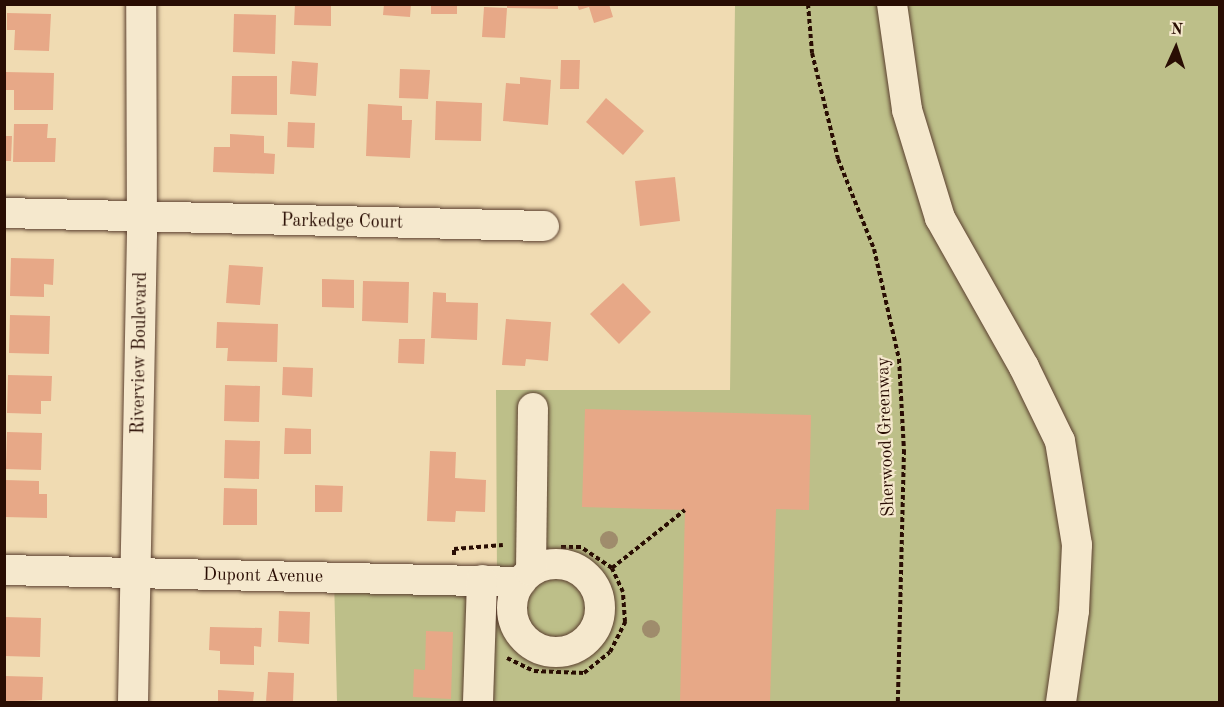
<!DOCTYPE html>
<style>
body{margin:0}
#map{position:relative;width:1224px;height:707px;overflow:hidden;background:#f0dbb2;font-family:"Old Standard TT",serif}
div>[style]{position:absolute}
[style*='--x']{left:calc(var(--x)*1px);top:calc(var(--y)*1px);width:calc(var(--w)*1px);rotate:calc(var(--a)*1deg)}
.green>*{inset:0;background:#bdbf89}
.building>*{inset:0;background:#e7a887}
.path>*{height:4px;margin-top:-2px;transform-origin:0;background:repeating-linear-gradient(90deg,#290d03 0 4.5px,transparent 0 7.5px)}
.roads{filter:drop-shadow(0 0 2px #5b402f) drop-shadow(0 0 2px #5b402f)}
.minor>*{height:30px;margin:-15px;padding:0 15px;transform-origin:15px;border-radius:15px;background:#f5e8cd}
.minor>.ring{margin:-15px;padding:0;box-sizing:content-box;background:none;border:30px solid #f5e8cd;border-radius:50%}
.trees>*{width:18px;height:18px;margin:-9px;border-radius:50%;background:#9f8c6c}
span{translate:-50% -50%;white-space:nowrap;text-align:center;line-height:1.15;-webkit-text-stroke:4.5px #f5e8cd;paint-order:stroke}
.street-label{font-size:18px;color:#290d03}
.frame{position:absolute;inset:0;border:6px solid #290d03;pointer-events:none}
.north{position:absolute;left:1146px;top:18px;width:60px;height:60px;-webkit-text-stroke:4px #f5e8cd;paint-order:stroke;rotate:3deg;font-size:16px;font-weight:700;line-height:24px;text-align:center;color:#290d03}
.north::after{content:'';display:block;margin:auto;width:21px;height:27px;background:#290d03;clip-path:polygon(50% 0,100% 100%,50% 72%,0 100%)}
</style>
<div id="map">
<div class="green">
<div style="clip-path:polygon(735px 5px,1219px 5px,1219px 702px,337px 702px,334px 577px,497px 580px,496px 390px,730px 390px)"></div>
</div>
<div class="building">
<div style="clip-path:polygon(295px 4px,331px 4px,331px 26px,294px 25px)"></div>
<div style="clip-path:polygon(384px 4px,411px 4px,410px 17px,383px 15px)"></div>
<div style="clip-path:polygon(431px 4px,457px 4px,457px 14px,431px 14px)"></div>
<div style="clip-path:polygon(507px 4px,558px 4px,558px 9px,507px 8px)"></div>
<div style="clip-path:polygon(577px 4px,609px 4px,613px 17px,594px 23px,589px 7px,579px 10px)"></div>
<div style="clip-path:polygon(484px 7px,507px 8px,505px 38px,482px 37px)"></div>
<div style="clip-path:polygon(7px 13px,51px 14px,49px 51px,14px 50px,15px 30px,7px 30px)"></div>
<div style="clip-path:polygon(234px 14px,276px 15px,275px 54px,233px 52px)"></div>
<div style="clip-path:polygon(561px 60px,580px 60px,579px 89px,560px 89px)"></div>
<div style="clip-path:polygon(292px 61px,318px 63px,316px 96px,290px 94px)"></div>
<div style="clip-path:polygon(400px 69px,430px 70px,428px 99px,399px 98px)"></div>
<div style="clip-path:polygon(5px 72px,54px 73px,53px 110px,14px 110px,14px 90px,5px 90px)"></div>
<div style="clip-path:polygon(232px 76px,277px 76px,277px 115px,231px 114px)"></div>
<div style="clip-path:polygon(520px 77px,551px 80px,548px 125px,503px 121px,506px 83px,520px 84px)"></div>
<div style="clip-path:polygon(606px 98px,644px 131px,623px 155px,586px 122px)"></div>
<div style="clip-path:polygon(436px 101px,482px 103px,481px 141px,435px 140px)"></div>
<div style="clip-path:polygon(368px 104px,402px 106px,402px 120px,412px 120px,410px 158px,366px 156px)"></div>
<div style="clip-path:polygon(288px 122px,315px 123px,314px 148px,287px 147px)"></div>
<div style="clip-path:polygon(14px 124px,48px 124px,47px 138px,56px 138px,55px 162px,13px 162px)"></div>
<div style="clip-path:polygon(230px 134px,264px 136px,264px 153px,275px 154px,274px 174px,213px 172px,214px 147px,230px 147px)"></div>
<div style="clip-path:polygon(4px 136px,12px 136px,11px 161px,4px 161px)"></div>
<div style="clip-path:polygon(675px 177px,680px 221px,640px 226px,635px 181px)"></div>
<div style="clip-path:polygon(11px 258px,54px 259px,53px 285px,44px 284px,44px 297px,10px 296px)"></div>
<div style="clip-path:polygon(229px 265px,263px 267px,260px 305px,226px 303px)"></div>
<div style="clip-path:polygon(322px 279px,354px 280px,354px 308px,322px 307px)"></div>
<div style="clip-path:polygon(363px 281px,409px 282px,408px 323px,362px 321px)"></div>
<div style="clip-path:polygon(623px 283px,651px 312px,619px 344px,590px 314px)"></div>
<div style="clip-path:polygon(433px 292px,446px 293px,446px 302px,478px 303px,477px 340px,431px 338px)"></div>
<div style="clip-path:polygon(10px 315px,50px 316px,49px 354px,9px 353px)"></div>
<div style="clip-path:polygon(506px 319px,551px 322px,548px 361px,526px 359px,525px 366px,502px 365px)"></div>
<div style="clip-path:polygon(217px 322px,278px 324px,277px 362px,227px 361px,228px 348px,216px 348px)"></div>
<div style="clip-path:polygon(399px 339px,425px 339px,424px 364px,398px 363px)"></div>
<div style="clip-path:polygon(283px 367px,313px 368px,312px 397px,282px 395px)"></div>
<div style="clip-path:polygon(8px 375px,52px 376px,51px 401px,41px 401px,41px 414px,7px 413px)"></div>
<div style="clip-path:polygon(225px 385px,260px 386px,259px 422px,224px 421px)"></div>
<div style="clip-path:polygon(585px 409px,811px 415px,809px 510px,776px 509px,770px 702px,680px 702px,685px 510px,582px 507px)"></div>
<div style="clip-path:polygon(285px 428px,311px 429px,311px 454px,284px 454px)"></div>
<div style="clip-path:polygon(7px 432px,42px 433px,41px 470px,6px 469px)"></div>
<div style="clip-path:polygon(225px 440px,260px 441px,259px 479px,224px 478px)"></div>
<div style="clip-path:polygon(430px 451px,456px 452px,455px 478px,486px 480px,485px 512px,456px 511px,455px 522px,427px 521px)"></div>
<div style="clip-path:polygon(5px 480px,39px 481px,39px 494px,47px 494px,47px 518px,4px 517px)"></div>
<div style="clip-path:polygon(315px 485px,343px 486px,342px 512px,315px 512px)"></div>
<div style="clip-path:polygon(224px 488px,257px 489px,257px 525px,223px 525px)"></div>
<div style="clip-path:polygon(279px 611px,310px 612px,309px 644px,278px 642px)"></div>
<div style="clip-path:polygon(4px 617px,41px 618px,40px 657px,4px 656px)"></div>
<div style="clip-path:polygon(210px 627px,262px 628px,261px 647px,254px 646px,254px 665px,220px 664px,220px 651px,209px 650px)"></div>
<div style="clip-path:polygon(426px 631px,453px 632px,451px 699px,413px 697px,414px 669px,425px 670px)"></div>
<div style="clip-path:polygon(268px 672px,294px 673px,293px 702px,266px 702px)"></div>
<div style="clip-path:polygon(4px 676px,43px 677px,42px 700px,4px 702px)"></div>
<div style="clip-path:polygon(218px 690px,254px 692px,253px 702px,218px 702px)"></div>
</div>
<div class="path">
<div style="--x:808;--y:4;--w:49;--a:85.3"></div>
<div style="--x:812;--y:53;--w:109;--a:76.2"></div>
<div style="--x:838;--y:159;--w:97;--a:68.2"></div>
<div style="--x:874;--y:249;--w:113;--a:77.2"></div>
<div style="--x:899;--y:359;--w:91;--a:86.9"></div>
<div style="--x:904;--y:450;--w:252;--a:91.4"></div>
<div style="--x:454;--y:555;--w:6;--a:-90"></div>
<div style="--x:454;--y:549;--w:49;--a:-4.7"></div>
<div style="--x:612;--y:568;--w:93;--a:-38.5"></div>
<div style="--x:507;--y:658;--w:30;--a:26"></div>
<div style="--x:534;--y:671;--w:50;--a:2.3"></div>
<div style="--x:584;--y:673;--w:33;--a:-39"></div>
<div style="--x:610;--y:652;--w:34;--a:-63"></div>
<div style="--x:625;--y:622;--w:30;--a:-94"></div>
<div style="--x:623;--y:592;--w:26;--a:-115"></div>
<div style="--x:612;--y:568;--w:37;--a:-146"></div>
<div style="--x:581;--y:547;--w:22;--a:180"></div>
</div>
<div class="roads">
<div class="minor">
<div style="--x:892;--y:4;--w:107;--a:81.9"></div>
<div style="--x:907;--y:110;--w:113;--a:73"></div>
<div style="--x:940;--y:218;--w:171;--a:60.6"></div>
<div style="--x:1024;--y:367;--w:82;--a:64.1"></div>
<div style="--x:1060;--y:441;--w:105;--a:80.7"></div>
<div style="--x:1077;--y:545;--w:66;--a:92.6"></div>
<div style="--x:1074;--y:611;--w:92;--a:98.1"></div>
<div style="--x:4;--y:213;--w:540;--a:1.38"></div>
<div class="ring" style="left:512px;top:564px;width:58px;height:58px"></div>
<div style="--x:4;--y:570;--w:517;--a:1.33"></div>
<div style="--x:531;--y:571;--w:163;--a:-89.3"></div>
<div style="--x:133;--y:702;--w:468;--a:-88.9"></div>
<div style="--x:142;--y:234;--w:230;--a:-90.2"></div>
<div style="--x:478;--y:702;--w:122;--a:-88.1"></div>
</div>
</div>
<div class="trees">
<div style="left:609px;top:540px"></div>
<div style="left:651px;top:629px"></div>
</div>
<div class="street-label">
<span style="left:342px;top:222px;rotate:1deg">Parkedge Court</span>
<span style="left:140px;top:353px;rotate:-89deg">Riverview Boulevard</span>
<span style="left:886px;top:437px;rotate:-92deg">Sherwood Greenway</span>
<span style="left:263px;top:576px;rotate:1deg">Dupont Avenue</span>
</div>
<div class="frame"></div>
<div class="north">N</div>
</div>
